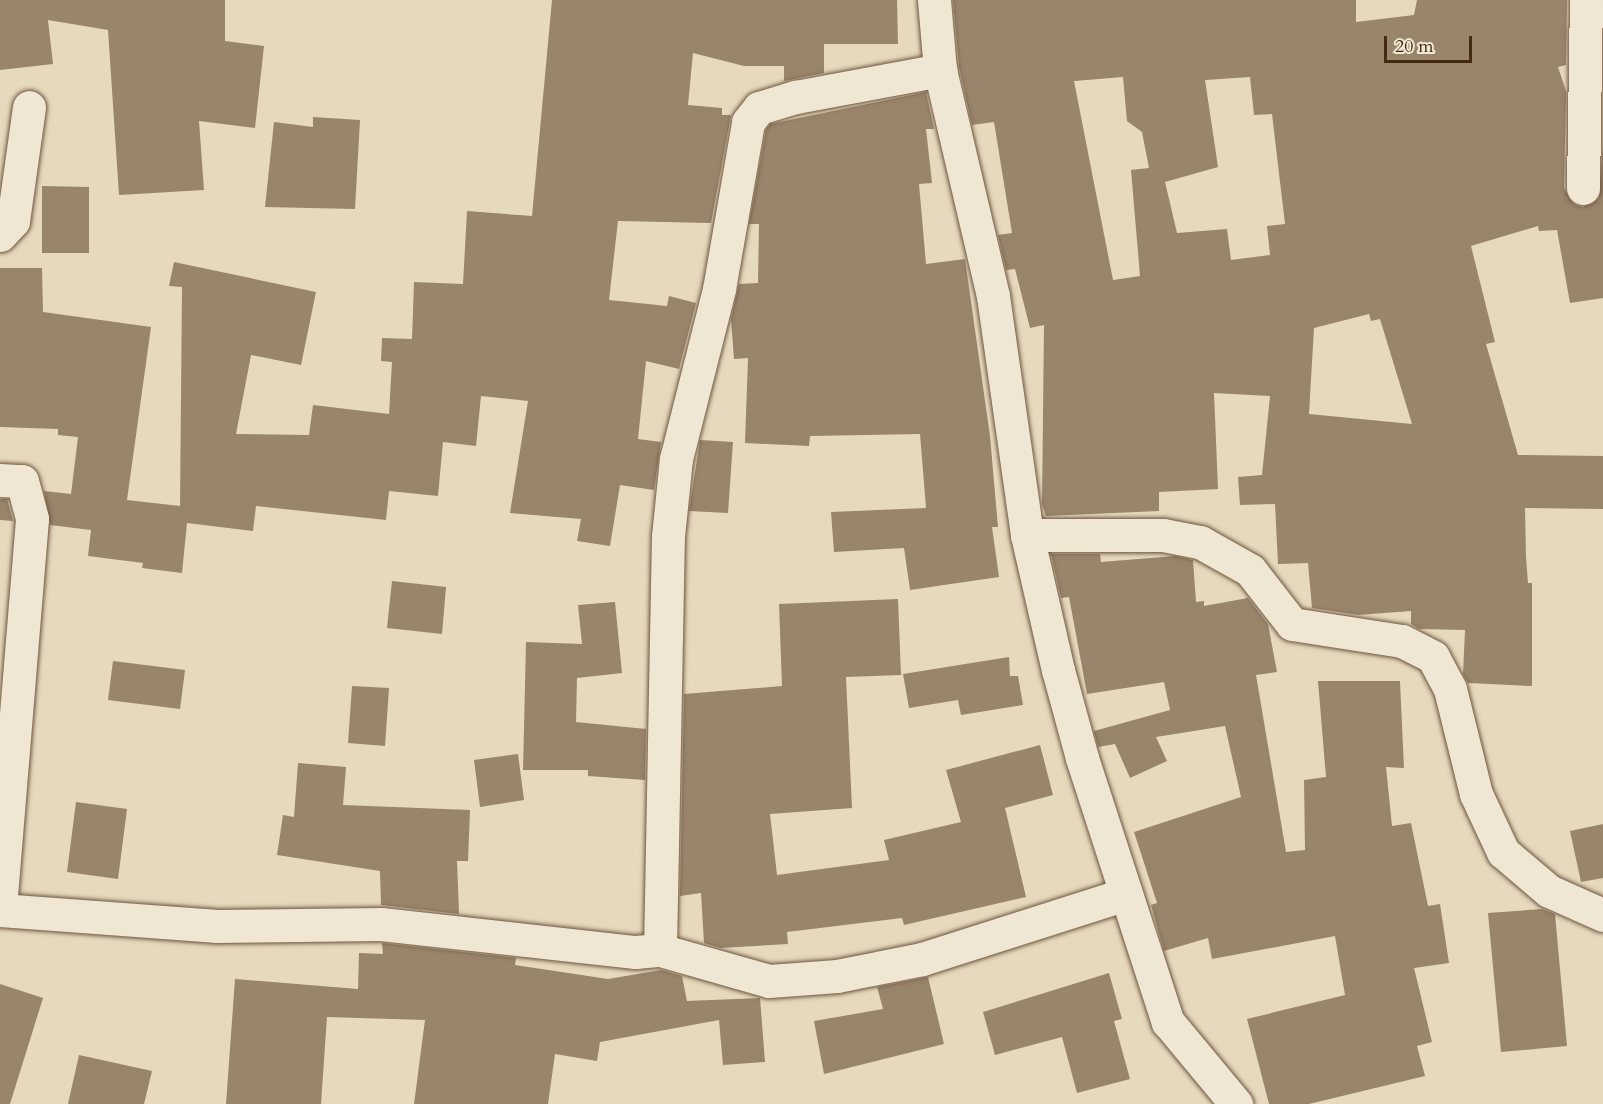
<!DOCTYPE html>
<style>
body{margin:0}
#map{position:relative;width:1603px;height:1104px;overflow:hidden;background:#e6d9bd;font-family:Cardo,serif}
div>[style]{position:absolute}
[style*='--x']{left:calc(var(--x)*1px);top:calc(var(--y)*1px);width:calc(var(--w)*1px);rotate:calc(var(--a)*1deg)}
.building>*{inset:0;background:#99856b}
.roads{filter:drop-shadow(0 0 2px #6d553e) drop-shadow(0 0 2px #6d553e)}
.minor>*{height:33px;margin:-16.5px;padding:0 16.5px;transform-origin:16.5px;border-radius:16.5px;background:#efe6d4}
span{translate:-50% -50%;white-space:nowrap;text-align:center;line-height:1.15;-webkit-text-stroke:4.5px #efe6d4;paint-order:stroke}
.scale{position:absolute;left:1384px;top:36px;width:88px;height:27px;box-sizing:border-box;border:3px solid #452913;border-top:0;padding-left:8px;font-size:18px;line-height:21px;white-space:nowrap;color:#452913;-webkit-text-stroke:4px #efe6d4;paint-order:stroke}
</style>
<div id="map">
<div class="building">
<div style="clip-path:polygon(0 0,225px 0,225px 41px,264px 46px,255px 128px,199px 121px,204px 190px,119px 195px,108px 30px,48px 20px,53px 64px,0 70px)"></div>
<div style="clip-path:polygon(552px 0,897px 0,898px 44px,824px 44px,824px 73px,784px 81px,784px 66px,744px 66px,693px 53px,688px 105px,722px 108px,722px 115px,731px 115px,711px 223px,618px 221px,609px 300px,667px 306px,669px 296px,696px 303px,679px 369px,646px 361px,638px 439px,661px 442px,654px 490px,620px 485px,610px 546px,577px 541px,581px 519px,510px 513px,528px 401px,481px 396px,476px 446px,443px 442px,438px 496px,389px 491px,386px 520px,256px 506px,253px 531px,187px 523px,182px 573px,142px 568px,143px 563px,88px 556px,91px 530px,50px 525px,44px 491px,71px 494px,78px 437px,58px 435px,58px 429px,0 427px,0 268px,42px 268px,43px 312px,151px 327px,127px 500px,180px 506px,182px 287px,169px 286px,174px 262px,316px 292px,301px 365px,251px 355px,236px 434px,309px 435px,313px 405px,389px 414px,392px 362px,381px 361px,382px 338px,412px 339px,414px 282px,463px 284px,467px 211px,532px 216px)"></div>
<div style="clip-path:polygon(evenodd,953px 0,1356px 0,1356px 22px,1414px 15px,1417px 0,1567px 0,1566px 65px,1558px 67px,1566px 91px,1564px 188px,1574px 204px,1583px 207px,1599px 198px,1603px 146px,1603px 298px,1570px 303px,1557px 230px,1539px 231px,1538px 226px,1471px 246px,1495px 342px,1486px 344px,1518px 455px,1603px 456px,1603px 509px,1525px 508px,1526px 557px,1528px 583px,1532px 583px,1532px 686px,1468px 683px,1463px 674px,1465px 630px,1419px 629px,1411px 624px,1411px 611px,1358px 615px,1312px 608px,1308px 563px,1278px 564px,1275px 504px,1240px 505px,1238px 477px,1262px 475px,1270px 396px,1214px 393px,1218px 489px,1159px 492px,1159px 511px,1046px 516px,1042px 504px,1044px 325px,1030px 328px,1015px 269px,1006px 270px,998px 235px,1012px 233px,994px 122px,972px 125px,959px 67px,953px 0,1123px 77px,1127px 121px,1142px 132px,1149px 168px,1131px 170px,1140px 276px,1113px 280px,1074px 81px,1123px 77px,953px 0,1250px 77px,1254px 115px,1272px 114px,1285px 224px,1267px 226px,1270px 255px,1231px 260px,1227px 229px,1177px 233px,1165px 182px,1218px 167px,1205px 80px,1250px 77px,953px 0,1369px 314px,1371px 321px,1380px 319px,1412px 424px,1309px 414px,1314px 328px,1369px 314px)"></div>
<div style="clip-path:polygon(926px 92px,934px 129px,926px 129px,932px 183px,919px 184px,926px 264px,965px 259px,990px 436px,998px 527px,992px 527px,999px 577px,910px 590px,904px 548px,834px 552px,831px 512px,926px 508px,920px 434px,810px 436px,809px 446px,745px 443px,748px 358px,734px 359px,731px 319px,739px 284px,758px 283px,759px 224px,749px 224px,766px 130px,770px 124px)"></div>
<div style="clip-path:polygon(313px 117px,360px 120px,355px 209px,265px 207px,274px 122px,313px 127px)"></div>
<div style="clip-path:polygon(42px 186px,89px 187px,89px 253px,42px 253px)"></div>
<div style="clip-path:polygon(700px 440px,733px 442px,728px 513px,689px 511px)"></div>
<div style="clip-path:polygon(0 499px,7px 499px,13px 521px,0 520px)"></div>
<div style="clip-path:polygon(1051px 554px,1100px 554px,1101px 562px,1175px 556px,1193px 560px,1196px 602px,1204px 601px,1204px 606px,1248px 598px,1268px 624px,1277px 672px,1256px 675px,1286px 852px,1305px 850px,1304px 780px,1326px 777px,1318px 681px,1400px 681px,1404px 768px,1386px 767px,1392px 826px,1411px 823px,1428px 906px,1440px 904px,1449px 963px,1414px 968px,1432px 1042px,1417px 1046px,1425px 1076px,1309px 1104px,1269px 1104px,1247px 1019px,1345px 995px,1335px 936px,1212px 959px,1208px 938px,1164px 951px,1151px 905px,1157px 903px,1134px 832px,1241px 797px,1225px 726px,1156px 737px,1167px 761px,1130px 778px,1115px 744px,1098px 747px,1094px 731px,1170px 710px,1164px 682px,1087px 694px,1069px 597px,1061px 598px)"></div>
<div style="clip-path:polygon(392px 581px,446px 587px,442px 634px,387px 628px)"></div>
<div style="clip-path:polygon(898px 599px,901px 675px,846px 677px,852px 808px,770px 814px,777px 875px,889px 860px,884px 840px,961px 822px,946px 770px,1040px 745px,1053px 795px,1005px 808px,1026px 897px,904px 925px,902px 918px,787px 932px,788px 944px,720px 948px,704px 943px,701px 893px,680px 896px,684px 694px,782px 686px,779px 604px)"></div>
<div style="clip-path:polygon(615px 602px,622px 673px,577px 678px,576px 722px,646px 729px,645px 780px,588px 776px,588px 770px,523px 770px,526px 642px,582px 644px,578px 605px)"></div>
<div style="clip-path:polygon(1009px 657px,1010px 676px,1018px 676px,1023px 705px,961px 715px,958px 700px,909px 708px,903px 674px)"></div>
<div style="clip-path:polygon(113px 661px,185px 670px,180px 709px,108px 700px)"></div>
<div style="clip-path:polygon(352px 686px,389px 688px,385px 746px,348px 743px)"></div>
<div style="clip-path:polygon(518px 754px,524px 800px,480px 807px,474px 760px)"></div>
<div style="clip-path:polygon(298px 763px,346px 767px,343px 805px,470px 810px,468px 861px,457px 861px,459px 914px,381px 905px,380px 871px,277px 855px,283px 815px,294px 817px)"></div>
<div style="clip-path:polygon(76px 802px,127px 809px,118px 879px,67px 872px)"></div>
<div style="clip-path:polygon(1603px 824px,1603px 878px,1581px 882px,1570px 831px)"></div>
<div style="clip-path:polygon(1542px 909px,1555px 914px,1567px 1046px,1501px 1052px,1488px 913px)"></div>
<div style="clip-path:polygon(382px 943px,516px 958px,515px 965px,608px 979px,661px 970px,682px 976px,687px 1001px,760px 998px,765px 1062px,723px 1065px,719px 1020px,600px 1042px,597px 1061px,555px 1054px,548px 1104px,414px 1104px,425px 1020px,327px 1017px,321px 1104px,226px 1104px,235px 979px,358px 989px,359px 953px,383px 954px)"></div>
<div style="clip-path:polygon(1109px 973px,1122px 1019px,1114px 1021px,1130px 1079px,1077px 1093px,1062px 1037px,995px 1055px,983px 1012px)"></div>
<div style="clip-path:polygon(928px 977px,944px 1044px,824px 1074px,814px 1021px,883px 1009px,877px 987px)"></div>
<div style="clip-path:polygon(0 984px,43px 998px,10px 1104px,0 1104px)"></div>
<div style="clip-path:polygon(79px 1055px,152px 1071px,144px 1104px,68px 1104px)"></div>
</div>
<div class="roads">
<div class="minor">
<div style="--x:934;--y:0;--w:70;--a:85.1"></div>
<div style="--x:940;--y:70;--w:232;--a:76.8"></div>
<div style="--x:993;--y:296;--w:241;--a:81.9"></div>
<div style="--x:1027;--y:535;--w:139;--a:77.1"></div>
<div style="--x:1058;--y:670;--w:91;--a:74.7"></div>
<div style="--x:1082;--y:758;--w:278;--a:72"></div>
<div style="--x:1168;--y:1022;--w:107;--a:50.3"></div>
<div style="--x:1583;--y:188;--w:188;--a:-89.1"></div>
<div style="--x:0;--y:235;--w:19;--a:-47"></div>
<div style="--x:13;--y:221;--w:115;--a:-82"></div>
<div style="--x:0;--y:480;--w:22;--a:3"></div>
<div style="--x:22;--y:481;--w:39;--a:75"></div>
<div style="--x:32;--y:519;--w:392;--a:94.7"></div>
<div style="--x:1027;--y:535;--w:136;--a:0"></div>
<div style="--x:1163;--y:535;--w:38;--a:11"></div>
<div style="--x:1200;--y:542;--w:57;--a:29.2"></div>
<div style="--x:1250;--y:570;--w:68;--a:52.1"></div>
<div style="--x:1292;--y:624;--w:111;--a:8.8"></div>
<div style="--x:1402;--y:641;--w:35;--a:27"></div>
<div style="--x:1433;--y:657;--w:36;--a:62"></div>
<div style="--x:1450;--y:689;--w:108;--a:76.1"></div>
<div style="--x:1476;--y:794;--w:64;--a:65"></div>
<div style="--x:1503;--y:852;--w:60;--a:40.3"></div>
<div style="--x:1549;--y:891;--w:59;--a:24"></div>
<div style="--x:0;--y:910;--w:218;--a:4.2"></div>
<div style="--x:217;--y:926;--w:164;--a:-0.7"></div>
<div style="--x:381;--y:924;--w:256;--a:6.3"></div>
<div style="--x:635;--y:952;--w:25;--a:-5"></div>
<div style="--x:660;--y:950;--w:113;--a:15.9"></div>
<div style="--x:769;--y:981;--w:68;--a:-4.2"></div>
<div style="--x:837;--y:976;--w:87;--a:-11.3"></div>
<div style="--x:922;--y:959;--w:214;--a:-17.7"></div>
<div style="--x:660;--y:950;--w:414;--a:-88.9"></div>
<div style="--x:668;--y:536;--w:77;--a:-84.1"></div>
<div style="--x:676;--y:459;--w:175;--a:-75.8"></div>
<div style="--x:719;--y:289;--w:169;--a:-80.1"></div>
<div style="--x:748;--y:122;--w:18;--a:-52"></div>
<div style="--x:759;--y:108;--w:39;--a:-17"></div>
<div style="--x:796;--y:97;--w:147;--a:-10.6"></div>
</div>
</div>
<div class="scale">20 m</div>
</div>
